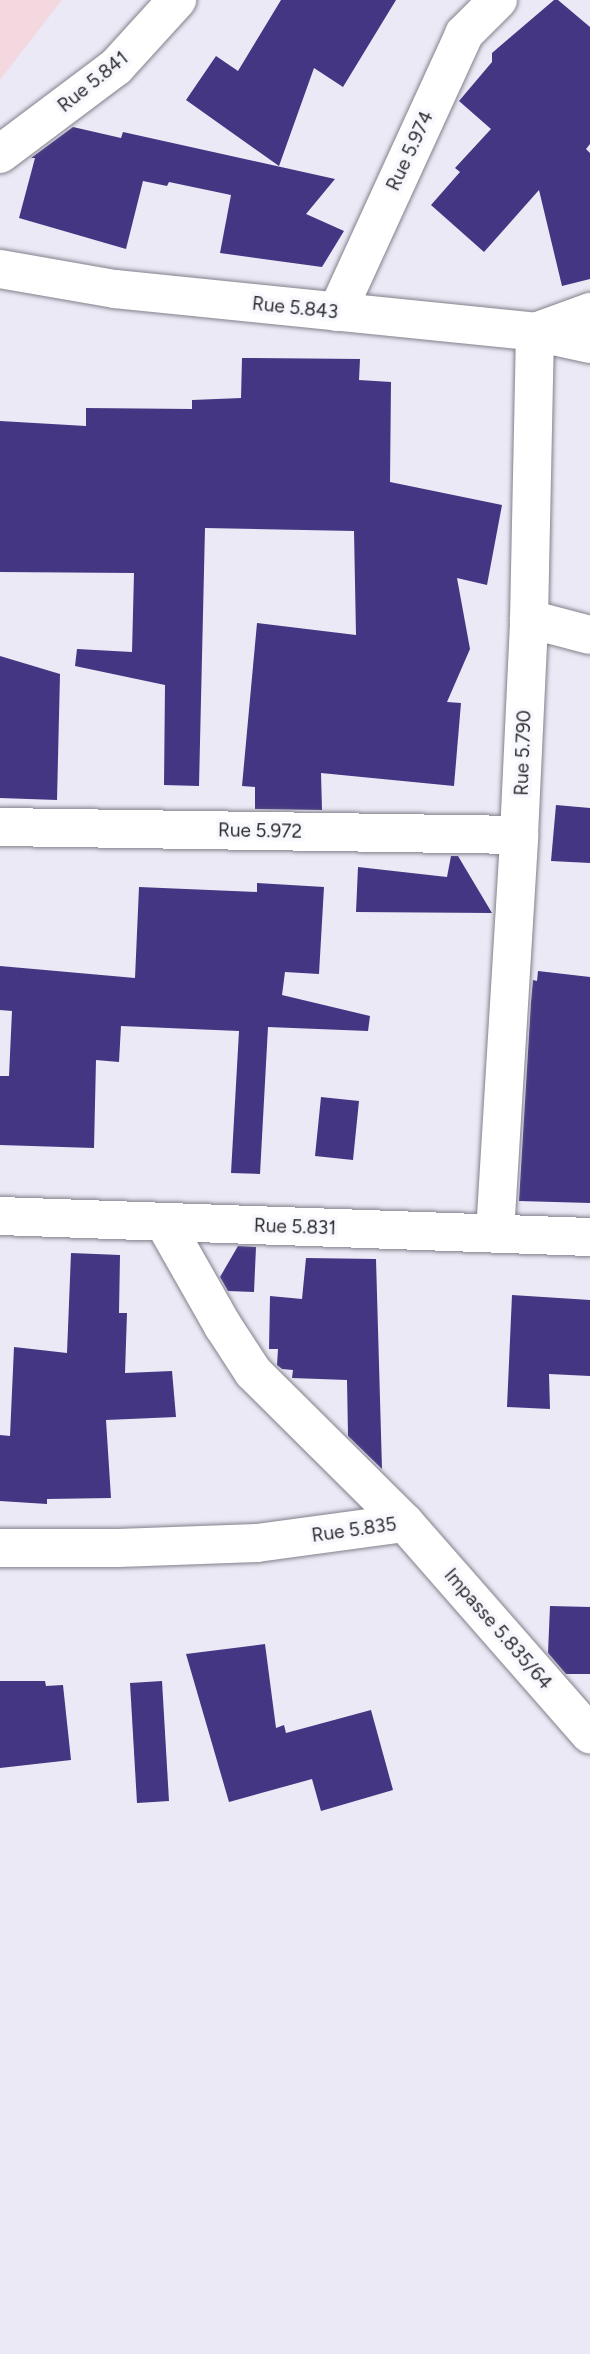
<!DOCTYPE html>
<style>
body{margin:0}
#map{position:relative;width:590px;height:2354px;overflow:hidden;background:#eae9f5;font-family:Figtree,sans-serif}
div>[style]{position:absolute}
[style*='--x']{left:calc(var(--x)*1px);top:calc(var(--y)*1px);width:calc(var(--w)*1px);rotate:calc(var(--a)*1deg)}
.industrial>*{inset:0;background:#f3d9df}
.building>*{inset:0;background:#453683}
.roads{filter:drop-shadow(0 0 2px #81818b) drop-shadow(0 0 2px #81818b)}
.minor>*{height:38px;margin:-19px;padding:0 19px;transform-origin:19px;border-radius:19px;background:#fff}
span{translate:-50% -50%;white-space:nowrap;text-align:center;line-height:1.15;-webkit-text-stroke:7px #f7f7fe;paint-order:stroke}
.street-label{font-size:19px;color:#2d2c31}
</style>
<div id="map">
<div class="industrial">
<div style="clip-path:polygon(0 0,62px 0,0 80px)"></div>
</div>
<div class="building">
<div style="clip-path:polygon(281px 0,396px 0,343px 87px,314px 68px,279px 166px,186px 100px,216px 56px,238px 71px)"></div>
<div style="clip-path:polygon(554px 0,558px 0,590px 27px,590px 144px,586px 149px,590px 153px,590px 279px,562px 286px,539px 190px,484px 252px,431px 205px,460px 172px,455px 168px,491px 129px,459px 101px,492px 62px,492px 53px)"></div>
<div style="clip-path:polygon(73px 127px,121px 138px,123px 132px,335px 179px,306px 214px,344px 231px,322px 267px,220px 253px,231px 195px,169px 182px,167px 186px,143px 181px,126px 249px,19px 218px,35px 158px,31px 158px)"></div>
<div style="clip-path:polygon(242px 358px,360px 359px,359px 380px,391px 382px,390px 482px,502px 505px,487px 585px,457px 578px,470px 649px,447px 702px,461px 703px,454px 786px,321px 773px,322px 810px,255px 809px,255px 787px,242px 786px,257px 623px,356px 635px,354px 531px,205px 528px,199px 786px,164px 785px,165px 685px,75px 666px,77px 649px,132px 652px,134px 573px,0 572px,0 421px,86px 426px,86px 408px,192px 409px,192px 400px,241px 398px)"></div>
<div style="clip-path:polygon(0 656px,60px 674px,57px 800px,0 798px)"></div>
<div style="clip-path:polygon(556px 805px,590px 808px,590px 863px,551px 861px)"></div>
<div style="clip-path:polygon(451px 856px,458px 856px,492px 913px,356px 912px,358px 867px,447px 877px)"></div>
<div style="clip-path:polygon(257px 883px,324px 887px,319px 974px,285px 972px,282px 995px,370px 1016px,368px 1031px,268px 1027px,260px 1174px,231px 1173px,239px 1031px,121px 1026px,119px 1062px,96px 1060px,94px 1148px,0 1145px,0 1076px,9px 1076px,12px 1011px,0 1010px,0 966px,135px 978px,139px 887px,257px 892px)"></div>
<div style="clip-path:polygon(538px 971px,590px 977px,590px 1203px,519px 1201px,531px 1002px,533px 980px,537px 981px)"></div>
<div style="clip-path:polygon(321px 1097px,359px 1101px,353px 1160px,315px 1156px)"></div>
<div style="clip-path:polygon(238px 1246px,256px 1247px,254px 1292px,228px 1291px,220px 1277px)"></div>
<div style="clip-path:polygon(71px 1253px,120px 1255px,119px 1313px,127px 1313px,125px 1373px,172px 1371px,176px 1417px,106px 1420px,111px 1498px,47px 1499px,47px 1504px,0 1501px,0 1435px,10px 1436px,14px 1347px,67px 1353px)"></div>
<div style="clip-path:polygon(306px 1258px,376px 1259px,382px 1469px,348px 1436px,347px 1380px,292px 1378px,293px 1370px,282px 1369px,277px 1365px,278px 1349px,269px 1349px,270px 1296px,302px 1299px)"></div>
<div style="clip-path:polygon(512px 1295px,590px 1300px,590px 1376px,549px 1374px,550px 1409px,507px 1407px)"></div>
<div style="clip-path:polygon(550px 1606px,590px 1607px,590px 1674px,566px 1674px,548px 1653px)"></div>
<div style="clip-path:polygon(265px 1644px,276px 1728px,284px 1725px,286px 1733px,371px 1710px,393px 1790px,321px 1811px,312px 1779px,229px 1802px,186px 1654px)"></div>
<div style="clip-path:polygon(0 1681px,45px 1681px,46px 1686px,63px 1685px,71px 1760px,0 1768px)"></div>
<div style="clip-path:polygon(162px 1681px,169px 1801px,137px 1803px,130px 1683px)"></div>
</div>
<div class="roads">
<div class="minor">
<div style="--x:0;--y:154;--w:145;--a:-36.9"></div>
<div style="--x:116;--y:67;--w:91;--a:-47.7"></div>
<div style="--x:0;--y:269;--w:117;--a:9.9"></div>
<div style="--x:115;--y:289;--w:422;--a:5.8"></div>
<div style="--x:535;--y:332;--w:56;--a:12.3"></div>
<div style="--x:337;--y:312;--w:306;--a:-65.4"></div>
<div style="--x:464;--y:34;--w:48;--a:-45"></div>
<div style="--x:529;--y:619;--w:63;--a:14.7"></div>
<div style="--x:0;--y:827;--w:519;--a:0.88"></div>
<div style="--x:0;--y:1216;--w:590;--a:2.04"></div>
<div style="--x:495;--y:1233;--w:399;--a:-86.5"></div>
<div style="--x:519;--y:835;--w:216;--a:-87.3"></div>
<div style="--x:529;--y:619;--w:287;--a:-88.8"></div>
<div style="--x:535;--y:332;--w:59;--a:-20"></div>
<div style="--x:405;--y:1523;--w:281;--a:48.8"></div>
<div style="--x:0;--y:1548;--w:118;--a:0"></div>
<div style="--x:118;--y:1548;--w:139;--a:-2.1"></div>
<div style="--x:257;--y:1543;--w:149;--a:-7.7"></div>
<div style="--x:405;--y:1523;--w:214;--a:-135.2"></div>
<div style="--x:253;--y:1372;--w:55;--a:-123.1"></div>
<div style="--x:223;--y:1326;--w:117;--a:-119.6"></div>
</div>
</div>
<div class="street-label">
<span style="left:93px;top:82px;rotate:-39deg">Rue 5.841</span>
<span style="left:410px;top:151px;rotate:-65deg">Rue 5.974</span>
<span style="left:295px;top:308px;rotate:6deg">Rue 5.843</span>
<span style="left:523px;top:753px;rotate:-88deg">Rue 5.790</span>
<span style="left:260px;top:831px;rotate:1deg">Rue 5.972</span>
<span style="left:295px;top:1227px;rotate:2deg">Rue 5.831</span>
<span style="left:354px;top:1530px;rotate:-8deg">Rue 5.835</span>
<span style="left:498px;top:1629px;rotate:49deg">Impasse 5.835/64</span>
</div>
</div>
